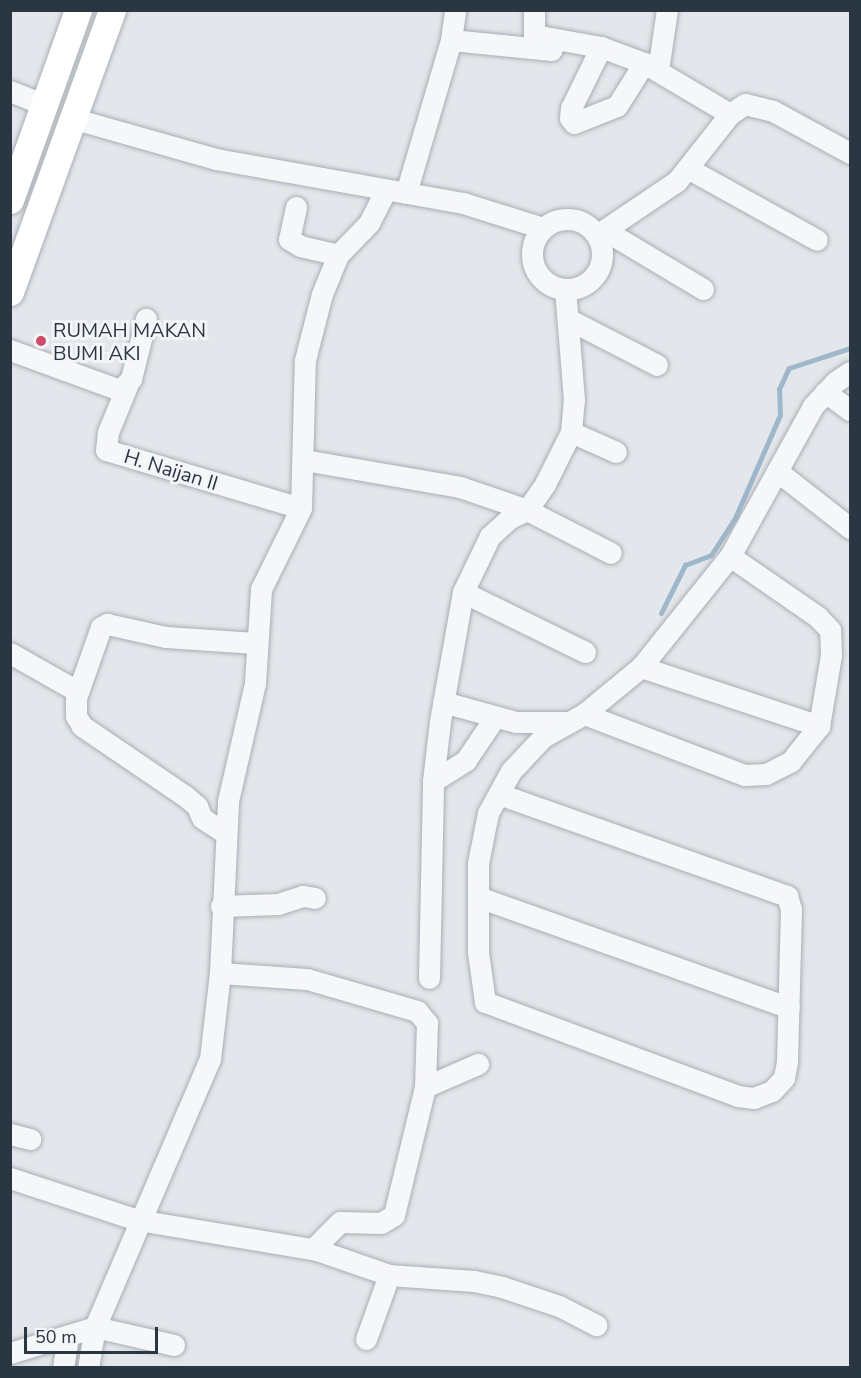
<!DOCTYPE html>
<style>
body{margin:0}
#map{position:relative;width:861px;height:1378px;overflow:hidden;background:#e3e7eb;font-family:"Nunito Sans",sans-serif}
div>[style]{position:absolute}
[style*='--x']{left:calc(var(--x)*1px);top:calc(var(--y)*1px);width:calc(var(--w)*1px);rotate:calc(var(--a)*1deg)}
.stream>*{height:5px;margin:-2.5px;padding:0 2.5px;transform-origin:2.5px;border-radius:2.5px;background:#9fb7ca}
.roads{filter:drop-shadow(0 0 2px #a8aeb5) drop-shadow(0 0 2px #a8aeb5)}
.minor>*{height:21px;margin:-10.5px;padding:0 10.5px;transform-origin:10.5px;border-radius:10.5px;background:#f6f7f9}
.minor>.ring{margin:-10.5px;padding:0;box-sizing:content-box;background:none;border:21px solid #f6f7f9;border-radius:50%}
.major>*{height:27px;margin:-13.5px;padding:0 13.5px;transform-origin:13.5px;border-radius:13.5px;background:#fff}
.dots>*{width:16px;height:16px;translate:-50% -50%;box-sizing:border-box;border:3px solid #f3f5f8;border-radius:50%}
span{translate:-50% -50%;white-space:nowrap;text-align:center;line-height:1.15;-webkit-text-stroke:6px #f3f5f8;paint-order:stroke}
.poi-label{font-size:20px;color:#2b3643}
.left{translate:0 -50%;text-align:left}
.street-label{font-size:20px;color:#2b3643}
.frame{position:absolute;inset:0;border:12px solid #2b3643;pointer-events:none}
.scale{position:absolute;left:24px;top:1327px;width:134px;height:27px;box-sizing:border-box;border:3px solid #2b3643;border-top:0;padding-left:8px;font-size:18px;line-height:21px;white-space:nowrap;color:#2b3643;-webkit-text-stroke:4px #f3f5f8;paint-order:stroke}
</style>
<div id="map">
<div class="stream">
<div style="--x:661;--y:613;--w:54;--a:-63.4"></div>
<div style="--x:685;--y:565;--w:28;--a:-21"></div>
<div style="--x:711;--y:555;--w:44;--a:-57"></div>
<div style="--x:735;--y:518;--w:112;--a:-66.4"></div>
<div style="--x:780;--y:415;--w:26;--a:-92"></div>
<div style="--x:779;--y:389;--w:23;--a:-65"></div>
<div style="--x:789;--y:368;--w:64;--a:-18.2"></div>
</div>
<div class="roads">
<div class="minor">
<div style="--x:534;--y:10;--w:25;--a:90"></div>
<div style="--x:534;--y:35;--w:68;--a:10.2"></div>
<div style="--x:601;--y:47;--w:46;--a:20.4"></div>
<div style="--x:644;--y:63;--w:100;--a:30.7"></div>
<div style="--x:451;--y:40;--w:101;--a:5.7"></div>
<div style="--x:601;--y:47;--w:68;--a:116.2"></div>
<div style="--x:571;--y:108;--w:10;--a:96"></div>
<div style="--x:570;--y:118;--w:6;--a:51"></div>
<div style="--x:574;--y:123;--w:46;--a:-21.6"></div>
<div style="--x:617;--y:106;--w:51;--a:-57.9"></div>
<div style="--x:658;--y:70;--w:61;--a:-81.5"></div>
<div style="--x:10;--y:91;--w:38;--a:22"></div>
<div style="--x:75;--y:119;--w:147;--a:15.8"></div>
<div style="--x:216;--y:159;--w:251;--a:10.1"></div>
<div style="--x:463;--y:203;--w:84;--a:17.4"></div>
<div style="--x:689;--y:169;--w:146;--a:29"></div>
<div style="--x:406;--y:193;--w:159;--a:-73.6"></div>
<div style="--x:451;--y:40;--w:30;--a:-82"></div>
<div style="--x:296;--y:207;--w:33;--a:102"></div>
<div style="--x:289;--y:239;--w:13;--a:32"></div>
<div style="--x:300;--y:246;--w:39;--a:13"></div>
<div class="ring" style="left:532px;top:219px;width:49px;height:49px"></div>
<div style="--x:606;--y:231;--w:113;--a:30.9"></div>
<div style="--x:597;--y:235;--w:97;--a:-34"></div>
<div style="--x:677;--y:181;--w:85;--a:-51.7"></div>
<div style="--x:730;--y:114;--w:18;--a:-34"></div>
<div style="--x:745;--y:104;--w:29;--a:14"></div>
<div style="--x:773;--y:111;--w:88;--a:28.6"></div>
<div style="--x:568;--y:319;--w:100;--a:27.3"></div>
<div style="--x:10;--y:350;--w:117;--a:20"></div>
<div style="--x:120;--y:390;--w:16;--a:-45"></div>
<div style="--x:131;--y:379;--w:62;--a:-76"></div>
<div style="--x:127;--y:386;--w:50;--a:112.4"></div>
<div style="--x:108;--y:432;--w:18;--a:96"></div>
<div style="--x:106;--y:450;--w:203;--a:16.6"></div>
<div style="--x:825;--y:392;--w:31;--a:36"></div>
<div style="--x:571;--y:432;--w:49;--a:24"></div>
<div style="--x:304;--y:460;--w:158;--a:9.8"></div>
<div style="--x:460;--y:487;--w:71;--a:18.9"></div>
<div style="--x:527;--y:510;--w:94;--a:27.1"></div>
<div style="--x:777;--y:471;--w:93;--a:38"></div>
<div style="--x:463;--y:592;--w:136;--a:26.2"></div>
<div style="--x:10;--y:653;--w:77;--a:29.6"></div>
<div style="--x:641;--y:667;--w:188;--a:18.3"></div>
<div style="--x:443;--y:702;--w:76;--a:15.3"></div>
<div style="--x:516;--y:722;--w:49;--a:0"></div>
<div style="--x:584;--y:714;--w:172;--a:20.8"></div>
<div style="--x:745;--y:775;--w:21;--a:-3"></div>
<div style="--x:766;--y:774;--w:28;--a:-27"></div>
<div style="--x:791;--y:761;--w:45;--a:-51.3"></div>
<div style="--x:819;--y:726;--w:72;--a:-80.4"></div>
<div style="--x:831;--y:655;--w:25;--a:-92"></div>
<div style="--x:830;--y:630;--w:18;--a:-133"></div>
<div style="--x:818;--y:617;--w:107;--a:-145.3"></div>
<div style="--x:433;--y:781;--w:39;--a:-32"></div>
<div style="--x:466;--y:760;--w:52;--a:-56"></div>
<div style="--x:499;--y:794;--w:306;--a:19.5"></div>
<div style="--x:787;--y:896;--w:14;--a:73"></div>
<div style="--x:791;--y:909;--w:153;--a:91.5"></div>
<div style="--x:787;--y:1062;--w:16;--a:101"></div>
<div style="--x:784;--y:1078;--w:18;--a:133"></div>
<div style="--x:772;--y:1091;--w:19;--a:159"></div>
<div style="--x:754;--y:1098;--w:16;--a:-173"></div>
<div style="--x:738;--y:1096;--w:270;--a:-159.6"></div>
<div style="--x:485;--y:1002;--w:50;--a:-98"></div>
<div style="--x:478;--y:952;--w:89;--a:-90"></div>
<div style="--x:478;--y:863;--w:51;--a:-78.7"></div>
<div style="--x:488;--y:813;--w:48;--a:-61.3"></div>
<div style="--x:511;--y:771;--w:47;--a:-46.7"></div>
<div style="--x:543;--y:737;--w:47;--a:-29.3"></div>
<div style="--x:584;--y:714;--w:74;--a:-39.5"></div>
<div style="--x:641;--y:667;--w:142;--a:-51.3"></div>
<div style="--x:730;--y:556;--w:171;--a:-61"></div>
<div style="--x:813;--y:406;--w:33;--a:-47"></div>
<div style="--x:835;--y:382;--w:18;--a:-34"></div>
<div style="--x:225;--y:833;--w:27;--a:-147"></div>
<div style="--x:202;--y:818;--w:13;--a:-113"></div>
<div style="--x:197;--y:806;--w:16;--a:-140"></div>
<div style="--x:185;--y:796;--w:125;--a:-145.8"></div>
<div style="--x:82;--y:726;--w:12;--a:-121"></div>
<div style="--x:76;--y:716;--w:18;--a:-90"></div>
<div style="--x:76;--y:698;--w:75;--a:-70.6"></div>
<div style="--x:101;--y:627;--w:7;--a:-27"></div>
<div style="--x:107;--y:624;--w:60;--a:12.4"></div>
<div style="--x:166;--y:637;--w:89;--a:3.9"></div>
<div style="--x:478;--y:897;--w:330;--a:19.6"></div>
<div style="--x:221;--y:906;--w:57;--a:-2"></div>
<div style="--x:278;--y:904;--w:26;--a:-18"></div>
<div style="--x:303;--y:896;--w:12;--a:9"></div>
<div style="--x:220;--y:973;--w:87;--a:3.9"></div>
<div style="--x:307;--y:979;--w:115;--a:16.2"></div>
<div style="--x:417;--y:1011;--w:16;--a:50"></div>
<div style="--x:427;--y:1023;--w:64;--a:91.8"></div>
<div style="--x:425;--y:1087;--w:132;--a:103.6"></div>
<div style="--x:394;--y:1215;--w:15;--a:148"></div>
<div style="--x:381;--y:1223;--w:41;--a:-178.6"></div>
<div style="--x:340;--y:1222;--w:38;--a:135"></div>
<div style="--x:429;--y:978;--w:197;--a:-88.8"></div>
<div style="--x:433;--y:781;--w:60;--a:-83.3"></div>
<div style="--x:440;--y:721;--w:131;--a:-79.9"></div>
<div style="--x:463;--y:592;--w:62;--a:-64.3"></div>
<div style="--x:490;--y:536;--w:27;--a:-42"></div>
<div style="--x:510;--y:518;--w:19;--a:-25"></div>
<div style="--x:527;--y:510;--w:32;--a:-55"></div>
<div style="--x:545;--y:484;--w:58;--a:-63.4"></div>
<div style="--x:571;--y:432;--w:32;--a:-85"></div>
<div style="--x:574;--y:400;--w:111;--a:-94.6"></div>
<div style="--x:425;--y:1087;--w:58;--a:-23.5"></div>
<div style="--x:10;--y:1134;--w:21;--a:14"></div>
<div style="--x:10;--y:1178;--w:135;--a:18.2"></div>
<div style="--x:138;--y:1220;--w:181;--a:9.5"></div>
<div style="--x:317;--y:1250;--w:76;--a:19.1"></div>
<div style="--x:389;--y:1275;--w:85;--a:4"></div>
<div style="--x:474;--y:1281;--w:29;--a:12"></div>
<div style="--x:502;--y:1287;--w:60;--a:18.4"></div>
<div style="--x:559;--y:1306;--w:42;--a:27.2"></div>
<div style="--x:366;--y:1339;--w:68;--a:-70.2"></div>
<div style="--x:10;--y:1353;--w:89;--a:-17"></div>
<div style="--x:95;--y:1327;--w:292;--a:-66.8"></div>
<div style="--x:210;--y:1059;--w:87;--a:-83.4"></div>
<div style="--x:220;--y:973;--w:172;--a:-87.3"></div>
<div style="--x:228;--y:801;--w:121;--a:-77.1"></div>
<div style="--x:255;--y:683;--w:94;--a:-86.3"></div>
<div style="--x:261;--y:589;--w:90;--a:-63.7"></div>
<div style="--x:301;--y:508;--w:148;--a:-88.5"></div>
<div style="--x:305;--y:360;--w:68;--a:-75.6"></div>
<div style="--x:322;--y:294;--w:42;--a:-67.7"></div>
<div style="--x:338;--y:255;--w:45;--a:-45.9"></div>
<div style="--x:369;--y:223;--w:37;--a:-63"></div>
<div style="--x:63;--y:1368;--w:33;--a:-81"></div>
<div style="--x:88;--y:1368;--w:42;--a:-80.3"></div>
<div style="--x:95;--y:1327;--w:81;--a:12.8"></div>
</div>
<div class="major">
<div style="--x:10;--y:200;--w:202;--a:-70.3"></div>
<div style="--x:10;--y:292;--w:300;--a:-70.1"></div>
</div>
</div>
<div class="dots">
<div style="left:41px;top:341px;background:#cc4c6a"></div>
</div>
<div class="poi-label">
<span class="left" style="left:53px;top:342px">RUMAH MAKAN<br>BUMI AKI</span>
</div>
<div class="street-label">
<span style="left:171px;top:470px;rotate:17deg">H. Naijan II</span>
</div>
<div class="frame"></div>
<div class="scale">50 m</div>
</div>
